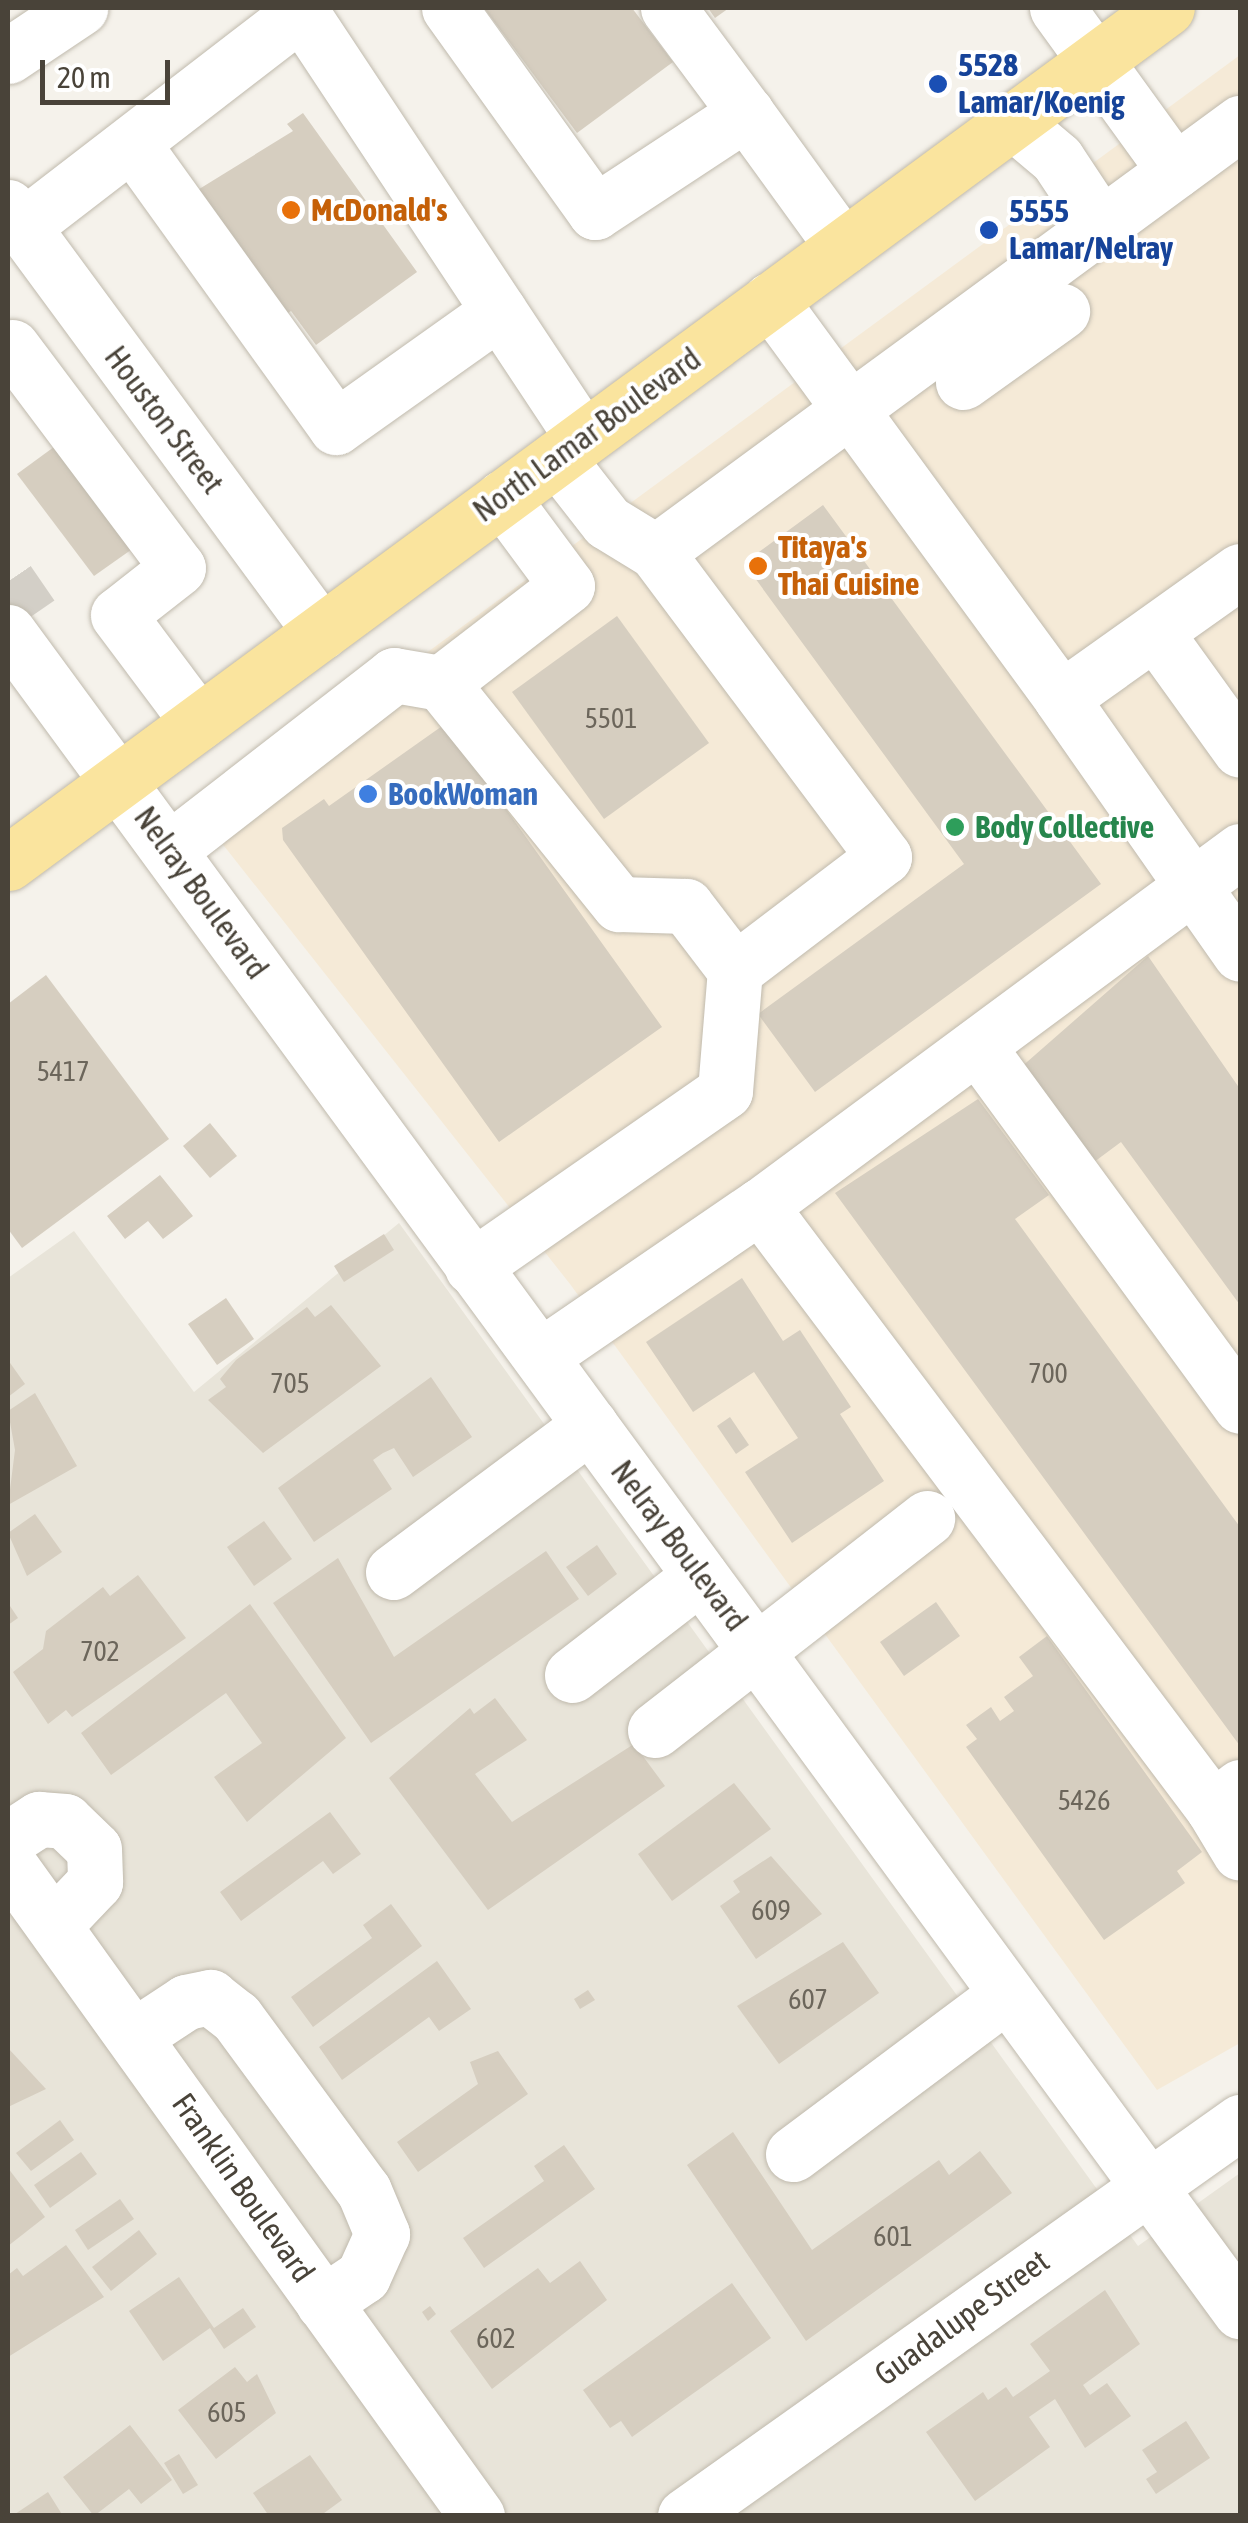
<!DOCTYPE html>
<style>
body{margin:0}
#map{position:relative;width:1248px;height:2523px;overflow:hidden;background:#f5f2eb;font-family:"Asap Condensed",sans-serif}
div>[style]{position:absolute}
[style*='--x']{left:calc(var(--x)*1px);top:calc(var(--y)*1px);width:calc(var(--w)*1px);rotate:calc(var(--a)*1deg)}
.residential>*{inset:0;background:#e8e4d9}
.commercial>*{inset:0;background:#f5ead7}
.building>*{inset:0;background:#d6cec0}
.minor-tunnel>*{height:55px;margin-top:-27.5px;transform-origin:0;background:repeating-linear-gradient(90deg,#d3cfc7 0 55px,transparent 0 83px)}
.roads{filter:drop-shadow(0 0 2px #c0baad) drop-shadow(0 0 2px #c0baad)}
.minor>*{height:55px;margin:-27.5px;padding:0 27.5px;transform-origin:27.5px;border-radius:27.5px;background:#fff}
.major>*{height:55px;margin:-27.5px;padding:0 27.5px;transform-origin:27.5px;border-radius:27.5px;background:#fae49e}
.dots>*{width:28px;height:28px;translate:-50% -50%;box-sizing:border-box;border:5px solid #fff;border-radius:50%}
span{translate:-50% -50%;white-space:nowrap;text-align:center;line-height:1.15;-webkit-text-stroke:8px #fff;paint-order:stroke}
.number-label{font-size:28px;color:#6c665b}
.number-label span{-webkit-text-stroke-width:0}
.transit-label{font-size:32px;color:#164399;font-weight:700}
.left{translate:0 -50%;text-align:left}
.food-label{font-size:32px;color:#c56008;font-weight:700}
.street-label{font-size:32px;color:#494339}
.shop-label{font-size:32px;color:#366cbe;font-weight:700}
.leisure-label{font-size:32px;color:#27864d;font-weight:700}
.frame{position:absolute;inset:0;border:10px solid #494339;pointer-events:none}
.scale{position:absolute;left:40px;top:60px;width:130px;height:45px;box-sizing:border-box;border:5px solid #494339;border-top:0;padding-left:12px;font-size:30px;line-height:35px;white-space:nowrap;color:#494339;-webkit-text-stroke:8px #fff;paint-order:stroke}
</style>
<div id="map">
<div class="residential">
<div style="clip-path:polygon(399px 1223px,1138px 2246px,1240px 2173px,1240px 2515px,8px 2515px,8px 1278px,74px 1231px,194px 1392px)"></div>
</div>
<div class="commercial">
<div style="clip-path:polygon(1240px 55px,1240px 2043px,1157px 2090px,570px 1284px,202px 818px)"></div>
</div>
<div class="building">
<div style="clip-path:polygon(484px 8px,632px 8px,673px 62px,577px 133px)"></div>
<div style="clip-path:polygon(708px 8px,729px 8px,715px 18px)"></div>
<div style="clip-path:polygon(303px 113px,417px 272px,316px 345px,291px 311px,280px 318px,196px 191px,293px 131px,287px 124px)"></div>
<div style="clip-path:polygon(58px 444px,145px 540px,94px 576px,17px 474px)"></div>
<div style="clip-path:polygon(823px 505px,1101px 884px,815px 1092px,758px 1014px,964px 864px,744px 563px)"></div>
<div style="clip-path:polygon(617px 616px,709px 743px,604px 819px,512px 692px)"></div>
<div style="clip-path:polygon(445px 724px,662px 1027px,499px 1142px,283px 840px,282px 828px,324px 799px,329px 806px)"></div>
<div style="clip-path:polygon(1148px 956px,1240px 1089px,1240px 1305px,1121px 1142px,1090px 1165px,1019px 1069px)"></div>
<div style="clip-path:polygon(46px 975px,169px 1139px,22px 1248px,8px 1229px,8px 1004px)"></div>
<div style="clip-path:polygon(978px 1099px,1049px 1195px,1015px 1219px,1240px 1527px,1240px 1746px,835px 1193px)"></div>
<div style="clip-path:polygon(210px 1123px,237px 1156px,210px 1178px,183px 1146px)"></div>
<div style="clip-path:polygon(160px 1175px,193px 1216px,163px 1239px,148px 1221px,125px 1239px,107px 1216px)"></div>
<div style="clip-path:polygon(384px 1234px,394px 1250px,344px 1282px,334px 1266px)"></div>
<div style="clip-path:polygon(742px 1278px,783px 1341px,800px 1330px,851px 1407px,840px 1414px,884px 1481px,792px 1543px,745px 1472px,798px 1438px,754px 1372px,693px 1412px,646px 1342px)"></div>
<div style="clip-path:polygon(226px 1298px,254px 1339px,217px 1365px,188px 1324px)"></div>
<div style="clip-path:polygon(331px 1305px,381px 1366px,263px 1453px,208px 1400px,226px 1387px,220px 1379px,236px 1360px,307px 1307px,315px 1317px)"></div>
<div style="clip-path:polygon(8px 1360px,25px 1384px,8px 1397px)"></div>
<div style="clip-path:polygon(431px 1377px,472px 1437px,413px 1477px,394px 1448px,383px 1453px,373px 1460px,392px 1489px,314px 1542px,278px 1488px)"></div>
<div style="clip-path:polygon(35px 1393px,77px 1466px,8px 1505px,15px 1450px,8px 1411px)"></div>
<div style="clip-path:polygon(730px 1417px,749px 1445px,736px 1454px,717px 1426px)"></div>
<div style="clip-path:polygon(35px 1514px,62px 1552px,27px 1576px,8px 1533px)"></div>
<div style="clip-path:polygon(264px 1521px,292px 1559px,254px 1586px,227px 1547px)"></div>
<div style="clip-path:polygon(597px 1545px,617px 1574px,588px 1596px,566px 1567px)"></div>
<div style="clip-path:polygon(546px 1551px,579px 1599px,371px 1743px,273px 1603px,338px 1558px,394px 1657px)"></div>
<div style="clip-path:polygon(138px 1575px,186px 1638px,72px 1717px,66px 1710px,48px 1724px,13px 1672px,43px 1649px,46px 1631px,103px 1587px,110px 1596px)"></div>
<div style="clip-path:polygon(936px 1602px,960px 1636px,904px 1676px,880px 1642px)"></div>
<div style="clip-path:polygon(8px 1603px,18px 1618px,8px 1625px)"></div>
<div style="clip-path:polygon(250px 1604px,346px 1738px,247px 1822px,214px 1777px,262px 1743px,226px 1693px,111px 1775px,81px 1733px)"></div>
<div style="clip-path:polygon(1047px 1636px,1202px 1852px,1177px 1871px,1185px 1883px,1104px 1940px,966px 1747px,977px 1739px,966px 1725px,991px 1707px,1000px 1721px,1014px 1711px,1004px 1697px,1033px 1676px,1019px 1657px)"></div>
<div style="clip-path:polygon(495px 1698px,527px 1740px,475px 1774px,512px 1822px,634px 1744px,665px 1786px,488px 1910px,389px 1778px,470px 1708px,474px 1714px)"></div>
<div style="clip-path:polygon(734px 1783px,771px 1829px,672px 1901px,638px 1854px)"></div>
<div style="clip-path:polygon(330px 1812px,361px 1854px,333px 1874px,323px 1861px,241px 1921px,220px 1892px)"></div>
<div style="clip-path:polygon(771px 1856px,822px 1914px,756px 1959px,720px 1906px,740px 1892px,733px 1881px)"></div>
<div style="clip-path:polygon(391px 1904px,422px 1946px,313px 2027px,291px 1997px,372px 1938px,363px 1925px)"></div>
<div style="clip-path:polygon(843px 1942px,879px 1993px,779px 2064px,737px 2006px)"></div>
<div style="clip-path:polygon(437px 1961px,471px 2009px,439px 2031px,429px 2017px,342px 2080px,319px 2047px)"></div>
<div style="clip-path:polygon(588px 1990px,595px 2000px,580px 2009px,574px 1999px)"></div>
<div style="clip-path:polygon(8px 2048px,46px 2089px,8px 2107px)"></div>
<div style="clip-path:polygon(498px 2051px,528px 2094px,418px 2172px,397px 2142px,478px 2084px,470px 2062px)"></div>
<div style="clip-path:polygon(60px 2120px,74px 2140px,31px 2171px,16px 2153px)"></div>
<div style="clip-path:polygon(733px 2132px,812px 2250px,939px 2160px,949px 2175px,980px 2151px,1012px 2193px,806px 2341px,687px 2165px)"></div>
<div style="clip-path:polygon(564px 2145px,595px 2189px,484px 2268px,463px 2238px,544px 2181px,534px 2166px)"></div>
<div style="clip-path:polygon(81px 2152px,97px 2174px,50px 2208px,34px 2185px)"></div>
<div style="clip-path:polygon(8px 2168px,45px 2217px,8px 2246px)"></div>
<div style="clip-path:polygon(120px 2199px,134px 2219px,88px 2250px,75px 2230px)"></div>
<div style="clip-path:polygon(139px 2230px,157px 2254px,111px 2291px,92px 2267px)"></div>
<div style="clip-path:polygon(66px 2245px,104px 2297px,8px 2357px,8px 2275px,17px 2268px,23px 2276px)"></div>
<div style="clip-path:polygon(580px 2261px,607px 2300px,492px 2389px,450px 2331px,538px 2268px,550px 2283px)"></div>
<div style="clip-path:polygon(179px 2277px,214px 2328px,243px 2308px,256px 2327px,224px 2349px,210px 2328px,163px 2361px,129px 2311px)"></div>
<div style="clip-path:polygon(732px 2283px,771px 2338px,632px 2437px,621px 2421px,610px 2428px,583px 2390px)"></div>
<div style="clip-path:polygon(1105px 2290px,1140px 2344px,1083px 2385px,1090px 2395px,1107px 2383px,1131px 2416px,1085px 2448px,1055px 2399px,1029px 2417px,1050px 2447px,975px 2501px,926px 2432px,983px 2392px,988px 2400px,1006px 2387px,1013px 2397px,1050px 2371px,1030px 2344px)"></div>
<div style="clip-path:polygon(430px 2306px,436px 2314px,428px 2321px,422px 2312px)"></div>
<div style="clip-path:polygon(235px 2367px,247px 2382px,257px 2374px,276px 2413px,216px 2459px,178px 2410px)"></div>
<div style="clip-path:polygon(1186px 2421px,1210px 2458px,1156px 2494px,1146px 2479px,1157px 2472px,1142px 2450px)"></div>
<div style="clip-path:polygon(130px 2425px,172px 2480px,141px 2504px,129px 2489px,94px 2516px,63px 2477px)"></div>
<div style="clip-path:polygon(179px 2454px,198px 2485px,183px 2494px,164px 2463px)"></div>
<div style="clip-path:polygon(310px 2455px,342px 2500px,320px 2516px,269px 2516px,253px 2493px)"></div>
<div style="clip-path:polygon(48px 2492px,63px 2516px,12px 2516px)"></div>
</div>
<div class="minor-tunnel">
<div style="--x:8;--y:581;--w:42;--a:55.6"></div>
</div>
<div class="roads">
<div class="minor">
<div style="--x:449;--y:8;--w:251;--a:54.4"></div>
<div style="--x:595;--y:212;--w:181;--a:-33.3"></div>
<div style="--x:746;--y:113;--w:165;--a:54.1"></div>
<div style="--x:668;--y:8;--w:131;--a:53.4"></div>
<div style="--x:1057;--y:8;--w:201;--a:54.1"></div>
<div style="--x:8;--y:56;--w:87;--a:-33.7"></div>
<div style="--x:1012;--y:121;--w:59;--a:40.2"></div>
<div style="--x:1057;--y:159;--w:82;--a:56.5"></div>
<div style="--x:134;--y:146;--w:346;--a:54.3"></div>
<div style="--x:336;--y:427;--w:200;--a:-35.4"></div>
<div style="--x:8;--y:207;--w:528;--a:53.63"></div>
<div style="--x:22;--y:227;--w:352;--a:-37.6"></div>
<div style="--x:301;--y:12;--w:511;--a:56.5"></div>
<div style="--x:770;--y:300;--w:493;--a:53.8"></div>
<div style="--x:12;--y:347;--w:276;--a:53.1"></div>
<div style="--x:178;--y:568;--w:76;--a:141.9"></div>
<div style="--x:118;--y:615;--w:134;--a:53.2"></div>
<div style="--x:963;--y:382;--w:122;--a:-35.6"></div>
<div style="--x:502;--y:498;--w:109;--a:53.5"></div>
<div style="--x:567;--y:586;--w:159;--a:142.4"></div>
<div style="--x:441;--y:683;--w:284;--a:51.2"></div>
<div style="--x:619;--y:904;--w:67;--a:1.7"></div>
<div style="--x:686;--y:906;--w:81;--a:52.6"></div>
<div style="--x:656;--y:552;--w:725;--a:-36.3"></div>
<div style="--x:1240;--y:571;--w:219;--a:144.6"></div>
<div style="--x:1061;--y:698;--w:312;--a:55"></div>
<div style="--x:8;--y:632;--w:2083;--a:53.73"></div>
<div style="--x:1155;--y:632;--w:145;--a:54.2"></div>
<div style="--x:170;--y:849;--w:284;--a:-37.8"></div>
<div style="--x:394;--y:675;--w:48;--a:9.7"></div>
<div style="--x:1240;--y:851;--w:597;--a:143.51"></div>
<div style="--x:760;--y:1206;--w:753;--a:53.04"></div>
<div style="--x:1213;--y:1808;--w:34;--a:-38"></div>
<div style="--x:977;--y:1046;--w:446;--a:53.8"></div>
<div style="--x:472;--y:1267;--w:308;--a:-34.8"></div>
<div style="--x:725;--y:1091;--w:121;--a:-85.3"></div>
<div style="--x:735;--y:970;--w:187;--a:-37.2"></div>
<div style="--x:884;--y:857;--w:381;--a:-126.8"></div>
<div style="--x:656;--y:552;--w:57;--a:-148.5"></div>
<div style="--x:607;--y:522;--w:81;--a:-128"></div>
<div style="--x:542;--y:1355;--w:264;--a:-34.4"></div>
<div style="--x:393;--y:1572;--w:246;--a:-36.7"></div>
<div style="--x:572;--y:1675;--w:162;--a:-37.7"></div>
<div style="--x:655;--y:1730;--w:345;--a:-37.9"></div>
<div style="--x:1213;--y:1808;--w:52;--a:59"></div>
<div style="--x:8;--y:1839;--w:37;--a:-33"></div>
<div style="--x:39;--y:1819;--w:26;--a:4"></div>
<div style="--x:65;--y:1821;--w:40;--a:44"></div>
<div style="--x:94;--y:1849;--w:33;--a:88"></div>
<div style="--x:95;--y:1882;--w:59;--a:133.6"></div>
<div style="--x:8;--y:1863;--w:804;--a:54.31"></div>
<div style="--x:136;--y:2035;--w:60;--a:-33.4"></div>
<div style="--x:186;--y:2002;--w:25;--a:-12"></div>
<div style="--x:210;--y:1997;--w:33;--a:38"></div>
<div style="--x:236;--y:2017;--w:216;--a:53.7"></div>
<div style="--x:364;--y:2191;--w:47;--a:67.3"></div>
<div style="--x:382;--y:2234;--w:46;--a:114.3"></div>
<div style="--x:363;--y:2276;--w:48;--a:146"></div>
<div style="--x:793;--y:2154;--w:267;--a:-36.8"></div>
<div style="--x:685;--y:2516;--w:681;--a:-35.37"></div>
</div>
<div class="major">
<div style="--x:8;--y:863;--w:1440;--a:-36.42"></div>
</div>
</div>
<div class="dots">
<div style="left:938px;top:84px;background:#1a4fb4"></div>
<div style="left:291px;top:210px;background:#e8710a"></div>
<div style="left:989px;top:230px;background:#1a4fb4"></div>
<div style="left:758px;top:566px;background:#e8710a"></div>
<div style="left:368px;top:794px;background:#3f7fe0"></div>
<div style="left:955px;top:827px;background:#2e9e5b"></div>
</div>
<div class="number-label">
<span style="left:611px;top:718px">5501</span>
<span style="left:63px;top:1071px">5417</span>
<span style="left:1048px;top:1373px">700</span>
<span style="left:290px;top:1383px">705</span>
<span style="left:100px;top:1651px">702</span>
<span style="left:1084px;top:1800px">5426</span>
<span style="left:771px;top:1910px">609</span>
<span style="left:808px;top:1999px">607</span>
<span style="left:893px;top:2236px">601</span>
<span style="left:496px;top:2338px">602</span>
<span style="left:227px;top:2412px">605</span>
</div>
<div class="transit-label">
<span class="left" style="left:958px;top:84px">5528<br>Lamar/Koenig</span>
<span class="left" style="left:1009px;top:230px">5555<br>Lamar/Nelray</span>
</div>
<div class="food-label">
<span class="left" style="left:311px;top:210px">McDonald's</span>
<span class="left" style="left:778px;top:566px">Titaya's<br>Thai Cuisine</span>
</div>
<div class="street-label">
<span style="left:164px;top:420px;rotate:53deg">Houston Street</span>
<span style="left:587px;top:435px;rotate:-36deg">North Lamar Boulevard</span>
<span style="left:201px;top:893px;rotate:54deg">Nelray Boulevard</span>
<span style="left:679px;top:1546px;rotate:53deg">Nelray Boulevard</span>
<span style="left:243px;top:2188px;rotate:55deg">Franklin Boulevard</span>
<span style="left:962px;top:2318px;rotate:-36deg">Guadalupe Street</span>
</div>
<div class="shop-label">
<span class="left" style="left:388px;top:794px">BookWoman</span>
</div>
<div class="leisure-label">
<span class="left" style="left:975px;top:827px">Body Collective</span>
</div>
<div class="frame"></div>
<div class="scale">20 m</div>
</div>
